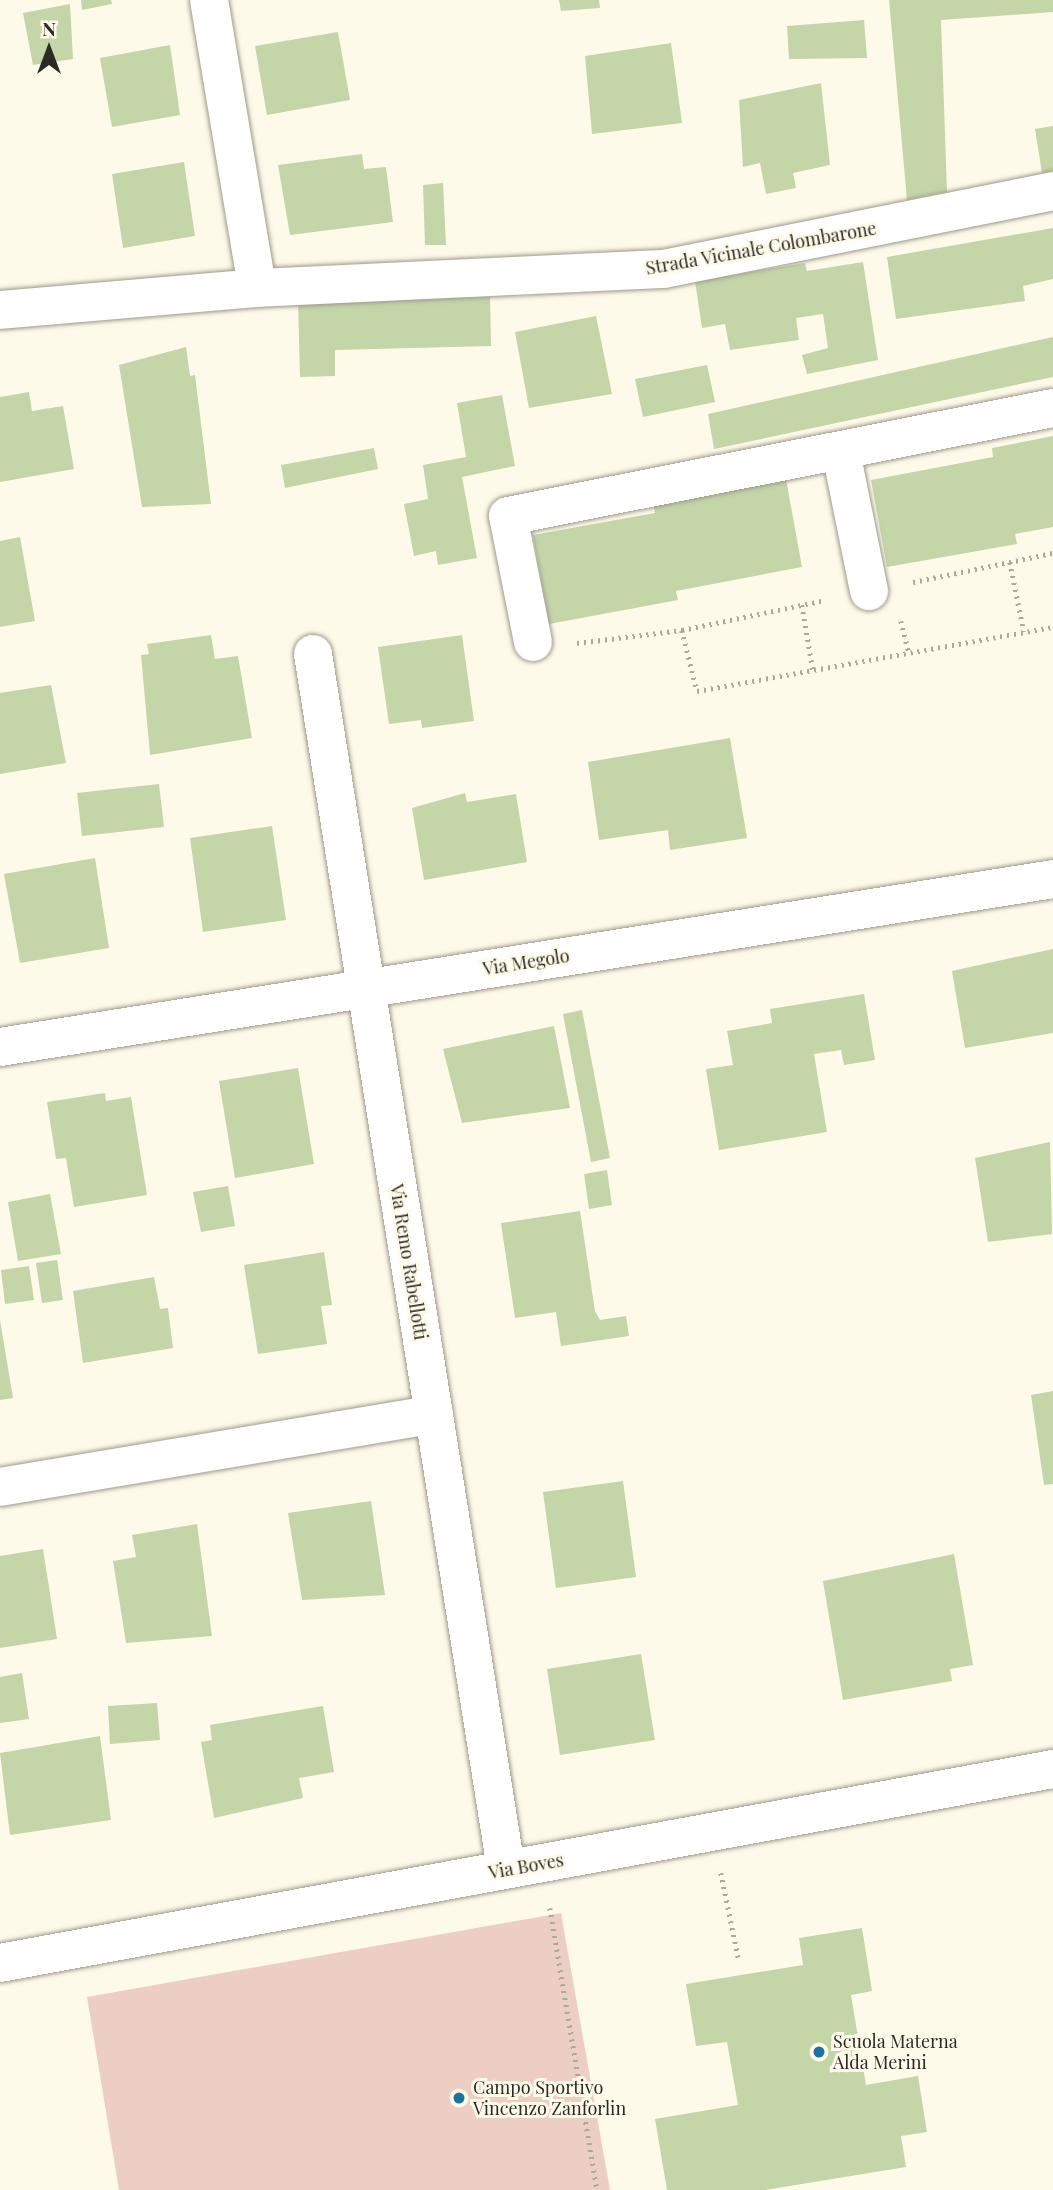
<!DOCTYPE html>
<style>
body{margin:0}
#map{position:relative;width:1053px;height:2190px;overflow:hidden;background:#fefaea;font-family:"Playfair Display",serif}
div>[style]{position:absolute}
[style*='--x']{left:calc(var(--x)*1px);top:calc(var(--y)*1px);width:calc(var(--w)*1px);rotate:calc(var(--a)*1deg)}
.green>*{inset:0;background:#edcec4}
.building>*{inset:0;background:#c4d5a8}
.path>*{height:4.5px;margin-top:-2.25px;transform-origin:0;background:repeating-linear-gradient(90deg,#aca89c 0 2px,transparent 0 7px)}
.roads{filter:drop-shadow(0 0 2px #9e9a8b) drop-shadow(0 0 2px #9e9a8b)}
.minor>*{height:38px;margin:-19px;padding:0 19px;transform-origin:19px;border-radius:19px;background:#fff}
.dots>*{width:19px;height:19px;translate:-50% -50%;box-sizing:border-box;border:4px solid #fefaea;border-radius:50%}
span{translate:-50% -50%;white-space:nowrap;text-align:center;line-height:1.15;-webkit-text-stroke:6px #fefaea;paint-order:stroke}
.street-label{font-size:18px;color:#2c2a24}
.poi-label{font-size:18px;color:#2c2a24}
.left{translate:0 -50%;text-align:left}
.north{position:absolute;left:14px;top:14px;width:70px;height:70px;-webkit-text-stroke:5px #fefaea;paint-order:stroke;rotate:0deg;font-size:19px;font-weight:700;line-height:28px;text-align:center;color:#2c2a24}
.north::after{content:'';display:block;margin:auto;width:24px;height:32px;background:#2c2a24;clip-path:polygon(50% 0,100% 100%,50% 72%,0 100%)}
</style>
<div id="map">
<div class="green">
<div style="clip-path:polygon(561px 1913px,610px 2190px,119px 2190px,87px 1997px)"></div>
</div>
<div class="building">
<div style="clip-path:polygon(81px 0,111px 0,112px 4px,82px 10px)"></div>
<div style="clip-path:polygon(559px 0,599px 0,600px 8px,561px 11px)"></div>
<div style="clip-path:polygon(889px 0,1053px 0,1053px 12px,941px 20px,947px 192px,907px 200px)"></div>
<div style="clip-path:polygon(70px 4px,73px 59px,33px 65px,23px 13px)"></div>
<div style="clip-path:polygon(864px 20px,867px 58px,789px 59px,787px 26px)"></div>
<div style="clip-path:polygon(338px 32px,350px 100px,267px 115px,255px 46px)"></div>
<div style="clip-path:polygon(671px 43px,682px 123px,592px 134px,585px 56px)"></div>
<div style="clip-path:polygon(170px 45px,180px 115px,112px 127px,100px 58px)"></div>
<div style="clip-path:polygon(821px 83px,830px 165px,793px 173px,796px 188px,766px 194px,760px 163px,743px 167px,739px 100px)"></div>
<div style="clip-path:polygon(1053px 126px,1053px 171px,1042px 173px,1035px 129px)"></div>
<div style="clip-path:polygon(362px 154px,364px 169px,386px 167px,393px 222px,290px 235px,278px 165px)"></div>
<div style="clip-path:polygon(184px 162px,195px 236px,123px 248px,112px 174px)"></div>
<div style="clip-path:polygon(443px 183px,446px 245px,425px 245px,423px 185px)"></div>
<div style="clip-path:polygon(1053px 228px,1053px 279px,1023px 286px,1025px 301px,896px 319px,887px 257px)"></div>
<div style="clip-path:polygon(863px 262px,878px 360px,807px 374px,802px 355px,828px 348px,823px 314px,796px 318px,799px 340px,730px 350px,725px 324px,702px 328px,695px 281px,805px 263px,807px 271px)"></div>
<div style="clip-path:polygon(490px 297px,491px 346px,335px 350px,335px 376px,300px 377px,298px 301px)"></div>
<div style="clip-path:polygon(596px 316px,612px 394px,529px 408px,515px 332px)"></div>
<div style="clip-path:polygon(1053px 337px,1053px 377px,714px 449px,708px 414px)"></div>
<div style="clip-path:polygon(186px 347px,190px 376px,195px 375px,211px 504px,142px 507px,119px 365px)"></div>
<div style="clip-path:polygon(707px 365px,715px 402px,643px 417px,635px 379px)"></div>
<div style="clip-path:polygon(29px 392px,32px 411px,63px 406px,74px 469px,0 482px,0 397px)"></div>
<div style="clip-path:polygon(502px 395px,515px 466px,462px 477px,477px 558px,438px 565px,436px 551px,414px 556px,404px 504px,428px 499px,423px 465px,466px 457px,457px 403px)"></div>
<div style="clip-path:polygon(1053px 436px,1053px 527px,1015px 534px,1017px 544px,887px 567px,871px 480px,993px 457px,992px 448px)"></div>
<div style="clip-path:polygon(374px 448px,378px 469px,285px 488px,281px 465px)"></div>
<div style="clip-path:polygon(786px 479px,802px 567px,676px 591px,678px 600px,549px 624px,533px 535px,655px 513px,653px 504px)"></div>
<div style="clip-path:polygon(20px 537px,35px 621px,0 627px,0 541px)"></div>
<div style="clip-path:polygon(211px 635px,215px 659px,238px 656px,252px 738px,150px 755px,141px 655px,149px 654px,147px 644px)"></div>
<div style="clip-path:polygon(462px 635px,474px 721px,422px 728px,421px 720px,389px 724px,378px 647px)"></div>
<div style="clip-path:polygon(51px 685px,66px 763px,0 774px,0 693px)"></div>
<div style="clip-path:polygon(730px 738px,747px 838px,670px 850px,668px 830px,599px 840px,588px 762px)"></div>
<div style="clip-path:polygon(159px 784px,164px 827px,82px 836px,77px 793px)"></div>
<div style="clip-path:polygon(465px 793px,467px 802px,516px 794px,527px 862px,424px 880px,412px 808px)"></div>
<div style="clip-path:polygon(272px 826px,286px 920px,203px 932px,190px 838px)"></div>
<div style="clip-path:polygon(95px 858px,109px 948px,20px 963px,4px 874px)"></div>
<div style="clip-path:polygon(1053px 949px,1053px 1033px,965px 1048px,952px 971px)"></div>
<div style="clip-path:polygon(864px 994px,875px 1060px,844px 1065px,841px 1050px,814px 1054px,827px 1132px,719px 1150px,706px 1069px,733px 1065px,727px 1031px,772px 1023px,770px 1009px)"></div>
<div style="clip-path:polygon(582px 1010px,610px 1158px,591px 1162px,563px 1014px)"></div>
<div style="clip-path:polygon(554px 1026px,570px 1108px,462px 1123px,443px 1049px)"></div>
<div style="clip-path:polygon(298px 1068px,314px 1164px,235px 1178px,219px 1081px)"></div>
<div style="clip-path:polygon(105px 1093px,106px 1101px,131px 1097px,147px 1195px,74px 1207px,66px 1158px,56px 1159px,47px 1102px)"></div>
<div style="clip-path:polygon(1050px 1142px,1052px 1234px,988px 1242px,975px 1158px)"></div>
<div style="clip-path:polygon(607px 1170px,612px 1205px,589px 1209px,584px 1174px)"></div>
<div style="clip-path:polygon(228px 1186px,235px 1226px,201px 1232px,193px 1192px)"></div>
<div style="clip-path:polygon(50px 1194px,61px 1254px,18px 1261px,8px 1202px)"></div>
<div style="clip-path:polygon(580px 1211px,595px 1311px,600px 1320px,626px 1316px,629px 1336px,561px 1346px,556px 1312px,515px 1318px,501px 1223px)"></div>
<div style="clip-path:polygon(324px 1252px,332px 1305px,321px 1306px,327px 1344px,258px 1354px,244px 1265px)"></div>
<div style="clip-path:polygon(57px 1260px,63px 1300px,42px 1303px,36px 1263px)"></div>
<div style="clip-path:polygon(29px 1266px,34px 1300px,5px 1304px,1px 1270px)"></div>
<div style="clip-path:polygon(154px 1277px,160px 1309px,168px 1308px,173px 1348px,83px 1363px,73px 1291px)"></div>
<div style="clip-path:polygon(0 1320px,13px 1398px,0 1400px)"></div>
<div style="clip-path:polygon(1053px 1391px,1053px 1484px,1044px 1485px,1031px 1395px)"></div>
<div style="clip-path:polygon(623px 1481px,636px 1577px,556px 1588px,543px 1492px)"></div>
<div style="clip-path:polygon(371px 1501px,385px 1595px,302px 1600px,288px 1513px)"></div>
<div style="clip-path:polygon(197px 1524px,212px 1636px,126px 1643px,113px 1561px,136px 1557px,132px 1535px)"></div>
<div style="clip-path:polygon(43px 1549px,57px 1639px,0 1648px,0 1556px)"></div>
<div style="clip-path:polygon(954px 1554px,973px 1665px,950px 1669px,952px 1681px,843px 1700px,823px 1581px)"></div>
<div style="clip-path:polygon(641px 1654px,655px 1740px,560px 1755px,547px 1669px)"></div>
<div style="clip-path:polygon(22px 1673px,29px 1719px,0 1723px,0 1677px)"></div>
<div style="clip-path:polygon(157px 1703px,160px 1740px,110px 1744px,108px 1706px)"></div>
<div style="clip-path:polygon(323px 1706px,334px 1772px,299px 1778px,303px 1798px,214px 1818px,201px 1742px,212px 1740px,210px 1725px)"></div>
<div style="clip-path:polygon(100px 1736px,111px 1820px,10px 1835px,0 1753px)"></div>
<div style="clip-path:polygon(862px 1928px,872px 1991px,851px 1995px,866px 2085px,918px 2076px,927px 2132px,901px 2136px,906px 2167px,765px 2190px,667px 2190px,655px 2119px,738px 2105px,727px 2042px,696px 2046px,686px 1984px,803px 1965px,799px 1938px)"></div>
</div>
<div class="path">
<div style="--x:1010;--y:562;--w:71;--a:78.7"></div>
<div style="--x:913;--y:582;--w:143;--a:-11.7"></div>
<div style="--x:802;--y:605;--w:66;--a:80.4"></div>
<div style="--x:901;--y:621;--w:33;--a:76"></div>
<div style="--x:682;--y:630;--w:146;--a:-11.8"></div>
<div style="--x:577;--y:643;--w:106;--a:-7.1"></div>
<div style="--x:682;--y:630;--w:63;--a:76.2"></div>
<div style="--x:697;--y:691;--w:362;--a:-10.2"></div>
<div style="--x:721;--y:1873;--w:90;--a:78.4"></div>
<div style="--x:550;--y:1908;--w:286;--a:80.5"></div>
</div>
<div class="roads">
<div class="minor">
<div style="--x:209;--y:0;--w:292;--a:80.5"></div>
<div style="--x:0;--y:310;--w:258;--a:-4.9"></div>
<div style="--x:257;--y:288;--w:407;--a:-2.7"></div>
<div style="--x:664;--y:269;--w:397;--a:-11.3"></div>
<div style="--x:841;--y:452;--w:142;--a:78.6"></div>
<div style="--x:533;--y:642;--w:128;--a:-101.2"></div>
<div style="--x:508;--y:516;--w:556;--a:-11.21"></div>
<div style="--x:313;--y:654;--w:1230;--a:80.97"></div>
<div style="--x:0;--y:1047;--w:1066;--a:-9.06"></div>
<div style="--x:0;--y:1487;--w:440;--a:-9.5"></div>
<div style="--x:0;--y:1963;--w:1071;--a:-10.44"></div>
</div>
</div>
<div class="dots">
<div style="left:819px;top:2052px;background:#1b73a2"></div>
<div style="left:459px;top:2098px;background:#1b73a2"></div>
</div>
<div class="street-label">
<span style="left:761px;top:248px;rotate:-10deg">Strada Vicinale Colombarone</span>
<span style="left:526px;top:962px;rotate:-9deg">Via Megolo</span>
<span style="left:409px;top:1262px;rotate:81deg">Via Remo Rabellotti</span>
<span style="left:526px;top:1866px;rotate:-10deg">Via Boves</span>
</div>
<div class="poi-label">
<span class="left" style="left:833px;top:2052px">Scuola Materna<br>Alda Merini</span>
<span class="left" style="left:473px;top:2098px">Campo Sportivo<br>Vincenzo Zanforlin</span>
</div>
<div class="north">N</div>
</div>
